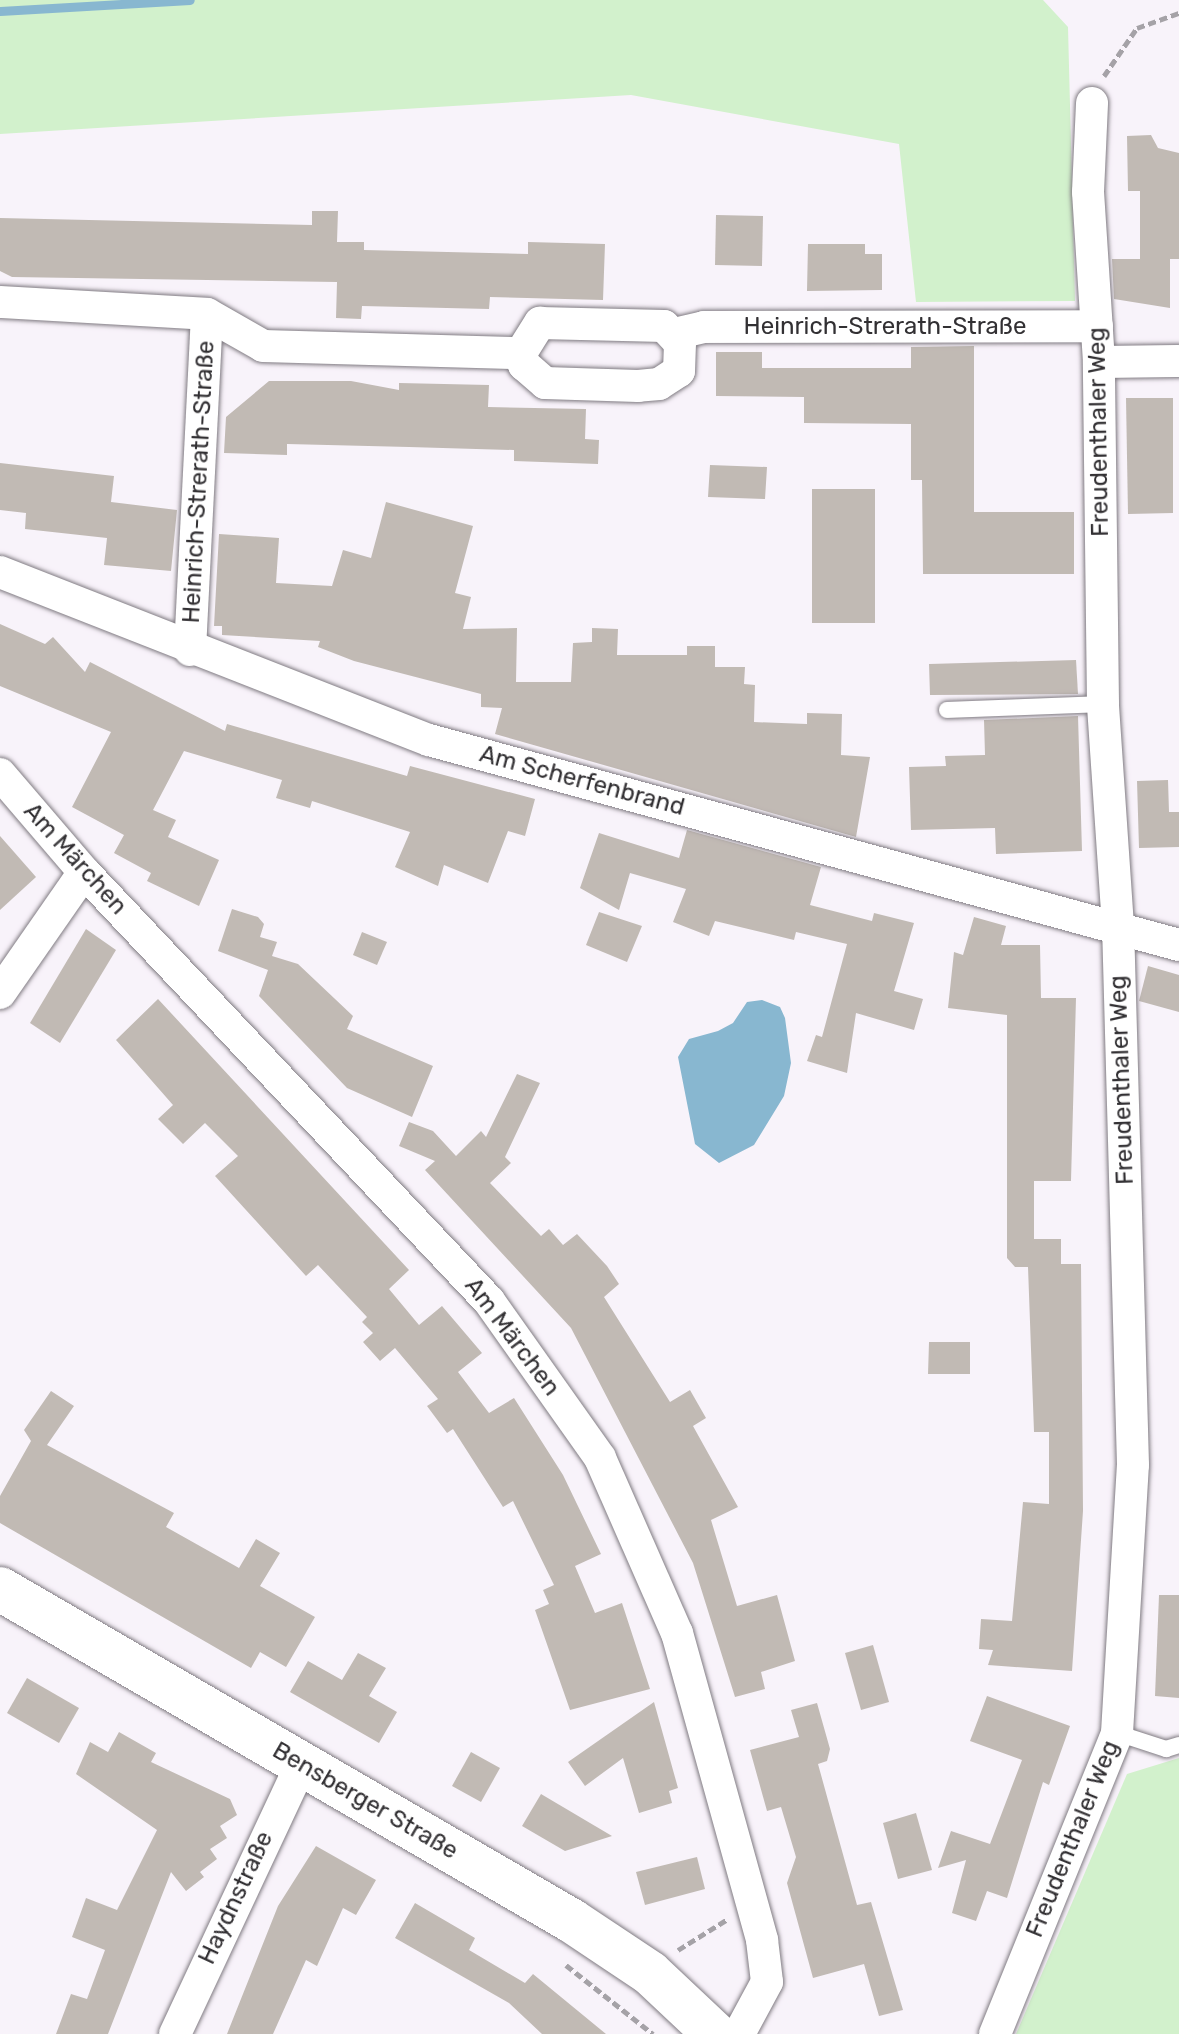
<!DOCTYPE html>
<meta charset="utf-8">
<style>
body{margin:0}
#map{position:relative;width:1179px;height:2034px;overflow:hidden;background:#f8f3fa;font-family:Rubik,sans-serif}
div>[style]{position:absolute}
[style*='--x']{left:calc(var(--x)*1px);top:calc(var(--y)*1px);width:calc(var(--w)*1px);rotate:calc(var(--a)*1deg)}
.green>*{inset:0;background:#d2f1cc}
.water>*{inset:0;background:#88b7d0}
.stream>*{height:9px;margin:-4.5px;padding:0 4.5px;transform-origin:4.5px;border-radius:4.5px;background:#88b7d0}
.building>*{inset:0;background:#c1bab4}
.path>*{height:5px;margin-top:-2.5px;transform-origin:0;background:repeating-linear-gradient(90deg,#a5a2a7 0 8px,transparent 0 12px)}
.roads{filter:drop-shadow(0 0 2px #807b82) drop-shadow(0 0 2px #807b82)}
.service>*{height:16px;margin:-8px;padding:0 8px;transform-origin:8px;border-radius:8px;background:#fff}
.minor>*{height:32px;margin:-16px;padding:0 16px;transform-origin:16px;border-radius:16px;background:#fff}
.secondary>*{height:44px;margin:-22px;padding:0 22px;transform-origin:22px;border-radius:22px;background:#fff}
span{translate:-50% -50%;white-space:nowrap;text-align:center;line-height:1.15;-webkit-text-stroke:6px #fff;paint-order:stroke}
.street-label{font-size:24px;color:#323033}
</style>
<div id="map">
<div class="green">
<div style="clip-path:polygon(0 0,1043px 0,1068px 27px,1075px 301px,916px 302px,899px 144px,631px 95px,0 134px)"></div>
<div style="clip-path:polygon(1179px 1758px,1179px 2034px,1016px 2034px,1127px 1774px)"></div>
</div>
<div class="water">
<div style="clip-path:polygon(762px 1000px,780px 1007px,785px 1018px,791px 1063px,784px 1096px,754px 1145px,719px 1163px,695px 1144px,678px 1057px,689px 1039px,718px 1031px,733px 1023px,747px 1002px)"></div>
</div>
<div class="stream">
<div style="--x:0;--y:11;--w:190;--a:-3.3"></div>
</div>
<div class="building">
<div style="clip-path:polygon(1151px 135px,1158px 148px,1179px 153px,1179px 259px,1170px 259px,1170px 308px,1114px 299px,1112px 259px,1140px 259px,1140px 191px,1128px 191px,1127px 136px)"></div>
<div style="clip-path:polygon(312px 211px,338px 211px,337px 242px,364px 242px,364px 250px,528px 254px,528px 242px,605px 244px,603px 300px,490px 297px,489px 309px,362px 306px,361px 319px,336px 318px,337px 282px,12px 277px,0 271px,0 218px,312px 225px)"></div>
<div style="clip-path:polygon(716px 215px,763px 216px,762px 266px,715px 265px)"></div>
<div style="clip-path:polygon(808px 244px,865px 244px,865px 254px,882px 254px,882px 290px,807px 291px)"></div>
<div style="clip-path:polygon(974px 346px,974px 512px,1074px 512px,1074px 574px,923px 574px,922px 480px,911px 480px,911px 424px,804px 423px,804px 397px,716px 396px,716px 352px,762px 352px,762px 368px,911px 368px,911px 347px)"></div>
<div style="clip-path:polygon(269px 381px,351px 381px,399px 390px,399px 383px,489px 385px,488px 407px,586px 409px,585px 439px,599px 440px,598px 464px,514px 461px,514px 450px,409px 447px,287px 444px,287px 455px,224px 453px,226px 417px)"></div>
<div style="clip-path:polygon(1126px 398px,1173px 398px,1173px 513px,1128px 514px)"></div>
<div style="clip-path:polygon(0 463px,114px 476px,111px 502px,177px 510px,171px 571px,104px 565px,107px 538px,25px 529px,26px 513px,0 510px)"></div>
<div style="clip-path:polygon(710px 465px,767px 467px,765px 499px,708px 497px)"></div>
<div style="clip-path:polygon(812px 489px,875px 489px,875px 623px,812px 623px)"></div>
<div style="clip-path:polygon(386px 502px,473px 526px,455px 593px,471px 597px,463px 629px,517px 628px,516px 682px,571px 682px,573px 643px,592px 642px,592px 628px,618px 629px,617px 655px,687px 655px,687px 646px,715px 646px,715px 667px,745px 667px,744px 684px,755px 685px,754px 722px,807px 724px,807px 713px,842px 714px,841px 755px,870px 757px,856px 837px,495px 734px,502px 708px,481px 707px,481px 694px,354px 661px,318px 647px,320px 641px,222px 635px,222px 626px,214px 626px,219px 534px,279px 538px,276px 583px,332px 586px,343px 550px,371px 558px)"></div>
<div style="clip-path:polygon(0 624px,45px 644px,53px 637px,85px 672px,90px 662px,225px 731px,227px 724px,407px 776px,410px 766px,535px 799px,525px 836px,508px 831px,488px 883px,444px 865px,438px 886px,395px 867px,410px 832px,312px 801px,310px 808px,276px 798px,282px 780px,184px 751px,153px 810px,176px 820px,168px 837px,219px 860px,199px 906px,147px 881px,151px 873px,114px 853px,124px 835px,72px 807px,111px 732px,0 686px)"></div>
<div style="clip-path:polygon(1076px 660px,1078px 694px,930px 695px,929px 664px)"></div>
<div style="clip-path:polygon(1078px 716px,1082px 851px,996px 854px,995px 828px,911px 830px,909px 767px,946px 766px,945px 756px,985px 755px,984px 720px)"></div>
<div style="clip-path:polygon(1168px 780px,1169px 812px,1179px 812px,1179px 847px,1139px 848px,1137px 781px)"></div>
<div style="clip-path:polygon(687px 830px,821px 867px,810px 905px,872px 921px,874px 913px,914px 923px,894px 991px,923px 999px,914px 1030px,856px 1013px,847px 1073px,807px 1061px,816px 1035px,822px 1037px,847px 944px,796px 932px,794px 940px,715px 921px,709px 936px,673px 922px,686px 889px,630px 873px,619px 910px,580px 888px,599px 833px,679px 858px)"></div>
<div style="clip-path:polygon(0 836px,36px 877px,0 910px)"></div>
<div style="clip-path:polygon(232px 909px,258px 917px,264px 924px,260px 937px,277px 942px,272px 956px,298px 964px,353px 1016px,347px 1029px,433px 1066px,412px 1117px,347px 1088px,259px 996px,268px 970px,218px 951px)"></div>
<div style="clip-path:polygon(599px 912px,642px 926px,627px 962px,586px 945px)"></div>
<div style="clip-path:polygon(974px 917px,1006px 926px,1001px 945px,1040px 945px,1041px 998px,1076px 998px,1071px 1181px,1034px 1181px,1034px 1239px,1061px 1239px,1061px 1264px,1081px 1264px,1083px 1511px,1072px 1671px,988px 1665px,993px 1650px,979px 1649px,981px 1619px,1012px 1621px,1023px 1502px,1049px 1504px,1049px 1432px,1034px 1432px,1028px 1267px,1015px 1267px,1007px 1258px,1007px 1015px,948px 1008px,954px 952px,963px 955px)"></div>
<div style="clip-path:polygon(86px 929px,116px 950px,60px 1043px,30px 1023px)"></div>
<div style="clip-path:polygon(362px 932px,387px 942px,377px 965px,353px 955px)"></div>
<div style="clip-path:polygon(1148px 966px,1179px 975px,1179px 1012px,1139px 1001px)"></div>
<div style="clip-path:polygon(158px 999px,409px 1270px,389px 1289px,419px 1325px,442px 1306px,482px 1353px,458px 1372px,489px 1413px,514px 1398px,563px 1475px,601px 1554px,575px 1566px,595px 1613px,622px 1603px,650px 1689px,570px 1710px,535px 1610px,549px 1604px,543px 1590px,554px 1585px,513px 1501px,503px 1507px,453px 1429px,447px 1433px,427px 1406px,438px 1399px,395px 1348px,380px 1361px,363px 1342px,373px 1333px,362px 1322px,367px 1317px,318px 1265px,306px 1276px,215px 1176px,238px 1156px,205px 1123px,183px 1144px,158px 1119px,173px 1105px,116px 1040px)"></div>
<div style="clip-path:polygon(517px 1074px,540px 1083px,505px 1157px,511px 1163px,490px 1183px,541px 1236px,549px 1229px,563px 1245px,577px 1234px,607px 1266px,619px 1284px,604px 1297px,670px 1402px,690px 1390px,706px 1418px,693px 1426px,738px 1507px,711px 1520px,737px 1606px,777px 1595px,795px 1661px,761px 1672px,765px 1689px,735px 1697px,693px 1563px,571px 1328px,425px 1170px,435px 1161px,399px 1146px,409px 1122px,433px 1131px,456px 1156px,481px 1131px,486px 1137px)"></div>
<div style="clip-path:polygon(929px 1342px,970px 1342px,970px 1374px,928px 1374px)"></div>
<div style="clip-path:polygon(51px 1391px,74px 1406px,47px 1445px,174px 1513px,166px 1527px,239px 1568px,256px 1539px,280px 1553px,260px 1586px,315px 1617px,286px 1667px,260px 1652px,251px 1668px,0 1523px,0 1496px,31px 1441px,24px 1430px)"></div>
<div style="clip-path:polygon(1159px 1595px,1179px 1595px,1179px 1698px,1155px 1696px)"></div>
<div style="clip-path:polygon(873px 1645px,889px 1702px,861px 1710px,845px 1653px)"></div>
<div style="clip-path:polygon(358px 1653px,386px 1668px,369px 1696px,397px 1712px,379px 1743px,290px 1692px,308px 1661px,342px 1680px)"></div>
<div style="clip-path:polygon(27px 1678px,79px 1708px,59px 1743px,7px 1713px)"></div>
<div style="clip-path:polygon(987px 1696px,1070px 1726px,1049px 1785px,1043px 1782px,1007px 1898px,987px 1891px,976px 1921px,952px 1913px,966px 1860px,938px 1868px,951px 1831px,990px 1844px,1022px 1760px,970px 1741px)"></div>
<div style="clip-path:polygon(654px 1702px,678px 1788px,669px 1791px,672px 1803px,639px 1813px,623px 1758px,585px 1786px,568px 1762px)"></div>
<div style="clip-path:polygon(817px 1703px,830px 1749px,827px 1761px,818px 1764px,857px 1905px,871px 1902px,903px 2010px,879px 2016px,864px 1964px,813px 1978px,787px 1883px,796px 1857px,781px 1807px,767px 1811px,750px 1750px,799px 1737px,791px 1710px)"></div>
<div style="clip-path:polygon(119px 1732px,156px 1753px,151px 1762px,230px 1799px,237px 1815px,220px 1826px,227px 1838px,210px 1849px,217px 1859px,200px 1872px,204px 1877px,186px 1891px,171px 1872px,108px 2034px,56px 2034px,71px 1994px,87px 1999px,105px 1950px,72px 1937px,86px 1898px,117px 1910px,157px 1830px,76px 1774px,90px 1742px,108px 1752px)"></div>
<div style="clip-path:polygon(471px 1752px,500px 1768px,481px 1802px,452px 1786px)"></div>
<div style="clip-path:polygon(541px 1794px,612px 1836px,565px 1851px,522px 1826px)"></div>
<div style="clip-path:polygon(916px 1813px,932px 1870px,898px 1879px,883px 1823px)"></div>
<div style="clip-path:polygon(316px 1846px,376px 1880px,356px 1915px,343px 1908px,317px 1966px,306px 1960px,273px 2034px,227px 2034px,278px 1906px)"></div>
<div style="clip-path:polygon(697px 1857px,705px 1889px,645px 1905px,636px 1872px)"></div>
<div style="clip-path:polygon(415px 1903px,475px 1938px,469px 1950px,525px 1983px,533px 1974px,606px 2034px,542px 2034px,509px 2003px,395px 1938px)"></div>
</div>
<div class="path">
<div style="--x:1104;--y:76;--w:58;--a:-55.5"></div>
<div style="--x:1137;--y:28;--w:45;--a:-19.7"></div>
<div style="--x:678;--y:1950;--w:57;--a:-32"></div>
<div style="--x:566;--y:1965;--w:111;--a:38.4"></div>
</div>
<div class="roads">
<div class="service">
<div style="--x:947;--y:710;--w:156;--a:-2.2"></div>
<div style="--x:1117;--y:1733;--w:52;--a:18.1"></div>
<div style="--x:1166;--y:1749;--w:14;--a:-17"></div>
</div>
<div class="minor">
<div style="--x:0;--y:302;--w:207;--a:3.3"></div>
<div style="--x:540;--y:323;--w:124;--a:1.4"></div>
<div style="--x:664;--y:326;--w:23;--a:47"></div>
<div style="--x:680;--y:343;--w:28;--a:92"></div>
<div style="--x:679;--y:371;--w:24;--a:147"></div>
<div style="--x:659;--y:384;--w:21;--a:175"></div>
<div style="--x:638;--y:386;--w:93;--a:-178.2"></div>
<div style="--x:545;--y:383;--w:28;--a:-139"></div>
<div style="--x:524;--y:365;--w:12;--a:-104"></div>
<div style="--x:521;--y:353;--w:36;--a:-58"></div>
<div style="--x:674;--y:334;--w:31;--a:-13"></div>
<div style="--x:704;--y:327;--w:393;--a:-0.1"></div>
<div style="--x:1099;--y:362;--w:80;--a:-0.7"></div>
<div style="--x:0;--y:572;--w:461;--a:21.4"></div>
<div style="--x:429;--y:740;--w:778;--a:15.29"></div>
<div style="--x:190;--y:650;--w:336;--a:-87.1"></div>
<div style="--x:207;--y:314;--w:64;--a:29.7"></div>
<div style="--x:263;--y:346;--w:258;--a:1.6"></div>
<div style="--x:0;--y:774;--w:129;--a:49.4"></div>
<div style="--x:84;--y:872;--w:590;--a:46.65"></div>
<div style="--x:489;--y:1301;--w:192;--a:54.7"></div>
<div style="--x:600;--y:1458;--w:191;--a:66.3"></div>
<div style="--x:677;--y:1633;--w:319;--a:74.5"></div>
<div style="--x:762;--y:1940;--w:42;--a:83.2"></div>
<div style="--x:767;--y:1982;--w:59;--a:118.3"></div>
<div style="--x:0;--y:993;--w:147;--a:-55.2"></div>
<div style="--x:175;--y:2034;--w:297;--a:-64.9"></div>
<div style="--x:995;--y:2034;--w:325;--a:-67.9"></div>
<div style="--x:1117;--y:1733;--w:268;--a:-86.6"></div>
<div style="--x:1133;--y:1465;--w:539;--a:-91.59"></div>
<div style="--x:1118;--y:926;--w:223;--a:-93.9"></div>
<div style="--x:1103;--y:704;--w:342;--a:-90.7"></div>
<div style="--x:1099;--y:362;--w:170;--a:-93.7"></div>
<div style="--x:1088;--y:192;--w:89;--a:-87.4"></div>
</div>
<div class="secondary">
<div style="--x:0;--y:1589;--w:661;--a:30.13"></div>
<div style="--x:572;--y:1921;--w:94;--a:33.7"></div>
<div style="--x:650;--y:1973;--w:89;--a:43.2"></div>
</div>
</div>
<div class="street-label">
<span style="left:885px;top:327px">Heinrich-Strerath-Straße</span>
<span style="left:1099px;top:432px;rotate:-91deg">Freudenthaler Weg</span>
<span style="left:199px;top:482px;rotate:-87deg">Heinrich-Strerath-Straße</span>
<span style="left:582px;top:781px;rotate:15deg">Am Scherfenbrand</span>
<span style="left:75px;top:859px;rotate:48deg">Am Märchen</span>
<span style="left:1122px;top:1080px;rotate:-92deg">Freudenthaler Weg</span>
<span style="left:512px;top:1337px;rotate:53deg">Am Märchen</span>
<span style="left:365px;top:1801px;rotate:30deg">Bensberger Straße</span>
<span style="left:1073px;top:1839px;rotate:-68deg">Freudenthaler Weg</span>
<span style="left:236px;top:1898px;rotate:-65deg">Haydnstraße</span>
</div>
</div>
